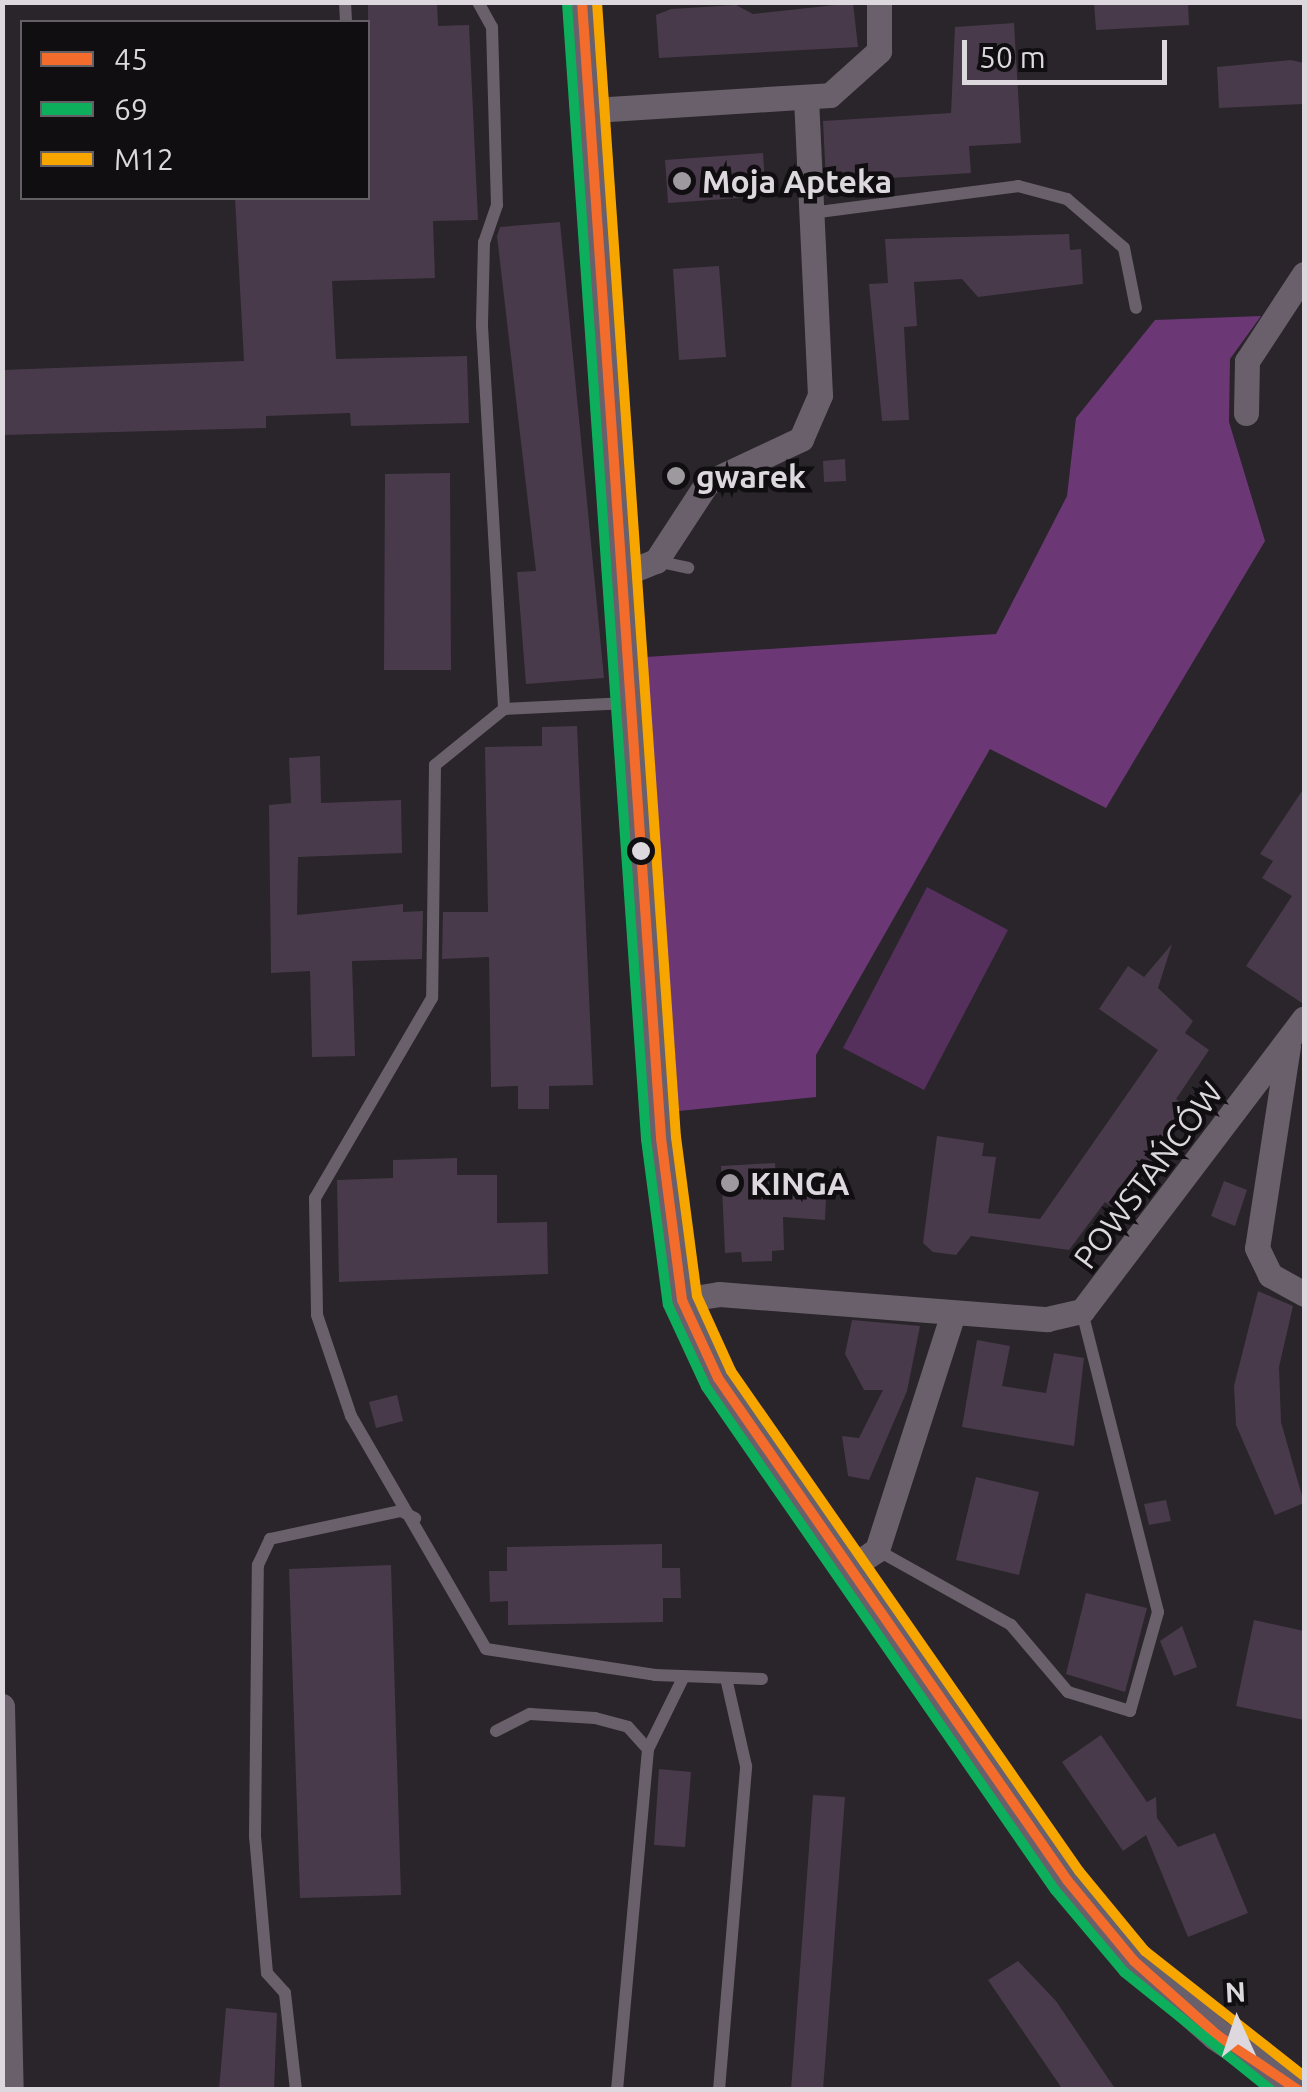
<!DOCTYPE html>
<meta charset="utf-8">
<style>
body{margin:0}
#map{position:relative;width:1307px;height:2092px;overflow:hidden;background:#29252a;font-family:Ubuntu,sans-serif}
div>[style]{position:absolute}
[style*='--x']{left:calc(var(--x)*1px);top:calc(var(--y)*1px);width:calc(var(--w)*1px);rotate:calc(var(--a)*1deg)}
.green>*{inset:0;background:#56305d}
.forest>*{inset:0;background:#6c3775}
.building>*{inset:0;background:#483a4a}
.service>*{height:12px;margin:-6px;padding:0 6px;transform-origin:6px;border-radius:6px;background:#6a606b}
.minor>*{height:25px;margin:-12.5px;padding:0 12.5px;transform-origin:12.5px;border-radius:12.5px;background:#6a606b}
.tertiary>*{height:32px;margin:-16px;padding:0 16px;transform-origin:16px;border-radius:16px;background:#6a606b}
.bus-1>*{height:10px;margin:-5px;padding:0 5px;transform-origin:5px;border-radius:5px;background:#f36c2b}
.bus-2>*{height:10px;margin:-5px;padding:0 5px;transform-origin:5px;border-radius:5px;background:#0daf5c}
.bus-3>*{height:10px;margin:-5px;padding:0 5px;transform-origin:5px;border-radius:5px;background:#f7a600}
.dots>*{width:28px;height:28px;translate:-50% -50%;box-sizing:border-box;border:5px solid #110e12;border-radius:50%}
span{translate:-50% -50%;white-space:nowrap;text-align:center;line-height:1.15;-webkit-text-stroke:9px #110e12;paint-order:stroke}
.poi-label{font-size:32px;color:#ddd8de;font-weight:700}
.left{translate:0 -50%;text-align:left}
.street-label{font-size:32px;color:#ddd8de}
.frame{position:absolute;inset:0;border:5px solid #ddd8de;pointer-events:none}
.legend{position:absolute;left:20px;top:20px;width:350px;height:180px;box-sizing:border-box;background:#110e12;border:2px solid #635f64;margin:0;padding:12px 18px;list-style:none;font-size:30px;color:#ddd8de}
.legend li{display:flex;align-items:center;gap:20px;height:50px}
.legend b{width:50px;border:2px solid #635f64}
.north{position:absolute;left:1187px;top:1972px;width:100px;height:100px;-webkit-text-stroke:8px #110e12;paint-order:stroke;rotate:357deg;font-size:28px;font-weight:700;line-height:40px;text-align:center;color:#ddd8de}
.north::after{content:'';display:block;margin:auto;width:35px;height:45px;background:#ddd8de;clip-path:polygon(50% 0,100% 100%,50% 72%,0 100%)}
.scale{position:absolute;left:962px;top:40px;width:205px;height:45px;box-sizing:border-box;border:5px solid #ddd8de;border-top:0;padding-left:12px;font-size:30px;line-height:35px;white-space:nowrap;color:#ddd8de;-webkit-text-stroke:8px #110e12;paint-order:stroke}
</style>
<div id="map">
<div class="green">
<div style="clip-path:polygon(927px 887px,1008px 930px,924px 1090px,843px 1048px)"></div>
</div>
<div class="forest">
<div style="clip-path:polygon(1261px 316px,1230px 359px,1229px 422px,1265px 541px,1106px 808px,990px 749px,816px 1055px,816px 1097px,679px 1111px,646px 657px,996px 634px,1067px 496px,1076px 418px,1155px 320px)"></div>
</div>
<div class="building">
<div style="clip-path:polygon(368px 2px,437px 2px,438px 26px,469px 25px,478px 220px,433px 221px,435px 278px,332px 281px,336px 359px,467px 356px,469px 423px,351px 426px,350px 413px,266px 416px,266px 428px,2px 435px,2px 370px,244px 361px,235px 198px,368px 198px)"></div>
<div style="clip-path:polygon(1094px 2px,1188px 2px,1189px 25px,1096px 30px)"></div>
<div style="clip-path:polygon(853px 3px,858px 47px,659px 58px,656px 15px,671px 9px,736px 5px,753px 14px)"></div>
<div style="clip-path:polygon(1014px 23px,1021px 143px,969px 146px,971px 173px,826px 182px,823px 121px,951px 113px,955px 27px)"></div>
<div style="clip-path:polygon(1291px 60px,1304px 63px,1304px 104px,1219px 108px,1217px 67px)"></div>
<div style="clip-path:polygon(763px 153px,766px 196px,668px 203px,665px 160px)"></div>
<div style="clip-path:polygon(560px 222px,604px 678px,526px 684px,517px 572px,536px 571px,497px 236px,500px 227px)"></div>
<div style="clip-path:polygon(1069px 234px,1070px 250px,1081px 249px,1083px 284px,978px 297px,962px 279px,914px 282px,917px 326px,904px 327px,909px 420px,882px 421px,869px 284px,888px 283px,885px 239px)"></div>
<div style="clip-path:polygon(719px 266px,726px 357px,679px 360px,673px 269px)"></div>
<div style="clip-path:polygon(845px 459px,846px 481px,824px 482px,823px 461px)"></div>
<div style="clip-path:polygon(450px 473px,451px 670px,384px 670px,385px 474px)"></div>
<div style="clip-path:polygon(577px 726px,593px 1085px,549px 1086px,549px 1109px,518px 1109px,518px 1086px,491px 1087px,489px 957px,442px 959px,443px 912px,488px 912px,485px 747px,542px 746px,542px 727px)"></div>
<div style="clip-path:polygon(320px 756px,321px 803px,401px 800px,402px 853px,298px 857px,297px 915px,403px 904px,403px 912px,423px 911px,422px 959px,352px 961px,355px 1056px,312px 1057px,310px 971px,271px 973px,269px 805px,291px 803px,289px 758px)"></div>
<div style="clip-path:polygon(1304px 788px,1304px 1003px,1302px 1003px,1246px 966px,1292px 896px,1262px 878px,1273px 861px,1260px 854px)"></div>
<div style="clip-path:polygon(1172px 944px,1158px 988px,1193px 1021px,1185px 1033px,1209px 1050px,1176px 1099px,1187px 1107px,1154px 1172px,1147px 1167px,1115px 1209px,1105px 1202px,1069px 1250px,971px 1236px,956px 1255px,933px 1252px,923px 1243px,937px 1136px,984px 1143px,982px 1156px,996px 1157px,988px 1213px,1040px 1219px,1158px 1050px,1099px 1009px,1128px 966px,1144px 977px)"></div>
<div style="clip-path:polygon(457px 1158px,457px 1175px,497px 1175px,497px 1223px,547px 1222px,548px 1274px,339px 1282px,337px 1180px,393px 1178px,393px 1160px)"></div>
<div style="clip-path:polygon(775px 1163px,777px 1196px,826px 1197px,825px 1220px,783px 1217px,784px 1250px,772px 1251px,772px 1261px,742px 1262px,741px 1252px,725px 1253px,721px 1166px)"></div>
<div style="clip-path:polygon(1224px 1181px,1247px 1190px,1235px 1226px,1211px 1216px)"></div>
<div style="clip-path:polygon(1258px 1291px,1293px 1306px,1279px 1367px,1281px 1422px,1304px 1503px,1275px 1515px,1236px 1425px,1234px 1386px)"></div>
<div style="clip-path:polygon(852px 1320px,920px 1326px,907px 1391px,869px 1480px,848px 1476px,842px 1436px,859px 1438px,883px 1390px,864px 1390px,845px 1354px)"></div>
<div style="clip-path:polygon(977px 1340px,1010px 1346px,1002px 1386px,1046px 1393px,1054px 1353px,1084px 1358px,1074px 1446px,962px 1427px)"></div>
<div style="clip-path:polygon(397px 1395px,403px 1421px,376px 1428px,369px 1402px)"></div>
<div style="clip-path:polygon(976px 1477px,1039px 1492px,1019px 1575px,956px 1560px)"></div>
<div style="clip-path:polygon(1166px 1500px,1171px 1521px,1149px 1525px,1144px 1504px)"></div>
<div style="clip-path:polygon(662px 1544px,662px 1568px,680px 1568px,681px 1598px,663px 1598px,663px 1622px,508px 1625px,508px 1601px,490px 1602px,489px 1571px,507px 1571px,507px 1547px)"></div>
<div style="clip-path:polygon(391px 1565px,401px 1895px,300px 1898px,289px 1569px)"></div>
<div style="clip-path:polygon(1086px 1593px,1147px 1608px,1125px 1692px,1066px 1674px)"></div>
<div style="clip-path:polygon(1254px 1620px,1304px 1631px,1304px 1720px,1236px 1706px)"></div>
<div style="clip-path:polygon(1182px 1626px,1197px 1667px,1174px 1676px,1160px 1641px)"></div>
<div style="clip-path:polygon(1101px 1735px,1147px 1802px,1156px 1797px,1157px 1818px,1178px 1847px,1215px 1833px,1248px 1913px,1188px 1937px,1146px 1835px,1123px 1851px,1062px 1762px)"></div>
<div style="clip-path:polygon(659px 1769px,691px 1772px,685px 1847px,654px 1845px)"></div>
<div style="clip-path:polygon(813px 1795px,845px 1797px,823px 2090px,791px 2090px)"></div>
<div style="clip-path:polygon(1018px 1961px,1056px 2001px,1116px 2090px,1063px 2090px,988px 1980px)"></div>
<div style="clip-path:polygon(226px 2008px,277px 2013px,274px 2090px,219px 2090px)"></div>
</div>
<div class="service">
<div style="--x:345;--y:2;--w:20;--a:87"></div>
<div style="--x:478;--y:2;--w:29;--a:61"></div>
<div style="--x:492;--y:27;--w:178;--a:88.4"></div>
<div style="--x:497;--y:205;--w:39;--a:109"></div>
<div style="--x:484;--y:242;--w:84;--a:91.4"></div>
<div style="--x:482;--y:326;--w:384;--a:86.7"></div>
<div style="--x:504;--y:709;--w:124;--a:-2.8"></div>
<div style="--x:811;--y:213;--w:209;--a:-7.4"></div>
<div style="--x:1018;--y:186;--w:51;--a:14.9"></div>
<div style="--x:1067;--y:199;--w:75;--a:40.7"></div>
<div style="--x:1124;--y:248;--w:61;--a:78.7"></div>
<div style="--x:656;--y:561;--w:33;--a:12"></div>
<div style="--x:504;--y:709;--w:89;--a:140.9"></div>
<div style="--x:435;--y:765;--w:233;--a:90.7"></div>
<div style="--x:432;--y:998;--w:232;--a:120.3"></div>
<div style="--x:315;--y:1198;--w:117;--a:89"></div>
<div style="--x:317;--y:1315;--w:107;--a:71.4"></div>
<div style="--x:351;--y:1416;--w:269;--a:59.9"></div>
<div style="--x:486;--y:1649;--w:171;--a:8.7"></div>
<div style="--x:655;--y:1675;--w:107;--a:2.1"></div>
<div style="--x:877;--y:1550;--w:154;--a:29.2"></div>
<div style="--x:1011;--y:1625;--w:88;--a:49.6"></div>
<div style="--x:1068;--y:1692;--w:65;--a:17"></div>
<div style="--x:1130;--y:1711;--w:103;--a:-74.2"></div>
<div style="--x:1158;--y:1612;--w:310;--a:-104.2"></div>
<div style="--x:496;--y:1731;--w:38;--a:-27"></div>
<div style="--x:530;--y:1714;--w:65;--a:3.5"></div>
<div style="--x:595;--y:1718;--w:34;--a:15"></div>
<div style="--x:628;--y:1727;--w:30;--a:48"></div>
<div style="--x:296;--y:2090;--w:98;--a:-96.5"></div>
<div style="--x:285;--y:1993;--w:27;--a:-132"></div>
<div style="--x:267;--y:1973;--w:137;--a:-95"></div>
<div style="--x:255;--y:1837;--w:272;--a:-89.4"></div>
<div style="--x:258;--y:1565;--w:29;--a:-65"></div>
<div style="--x:270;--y:1539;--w:134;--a:-12.1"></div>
<div style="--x:401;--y:1511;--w:16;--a:27"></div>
<div style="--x:617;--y:2090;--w:342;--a:-84.8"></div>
<div style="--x:648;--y:1749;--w:81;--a:-63.7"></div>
<div style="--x:719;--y:2090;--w:325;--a:-85.2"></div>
<div style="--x:746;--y:1766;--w:90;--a:-102.8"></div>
</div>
<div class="minor">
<div style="--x:593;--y:110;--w:237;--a:-3.6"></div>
<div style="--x:830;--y:95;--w:66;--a:-41.9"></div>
<div style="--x:879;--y:51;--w:49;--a:-90"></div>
<div style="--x:1246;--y:413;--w:52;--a:-88.9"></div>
<div style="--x:1247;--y:361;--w:104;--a:-56.8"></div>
<div style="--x:621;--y:575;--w:38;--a:-22"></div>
<div style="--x:656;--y:561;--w:93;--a:-56.8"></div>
<div style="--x:707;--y:483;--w:104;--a:-25.1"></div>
<div style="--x:801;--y:439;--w:48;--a:-66.6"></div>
<div style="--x:820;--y:395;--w:292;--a:-92.7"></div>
<div style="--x:1288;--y:1046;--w:204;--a:98.7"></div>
<div style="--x:1257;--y:1248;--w:30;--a:64"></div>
<div style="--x:1270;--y:1275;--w:39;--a:29"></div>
<div style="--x:682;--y:1300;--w:37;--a:-9"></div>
<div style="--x:719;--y:1294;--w:329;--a:4.4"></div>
<div style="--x:1047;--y:1319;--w:36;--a:-13"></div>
<div style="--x:1082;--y:1311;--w:367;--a:-52.8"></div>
<div style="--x:850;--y:1568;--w:32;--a:-34"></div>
<div style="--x:877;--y:1550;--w:249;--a:-72.2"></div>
<div style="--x:2;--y:1706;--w:384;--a:88.7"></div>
</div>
<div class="tertiary">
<div style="--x:582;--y:2;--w:1139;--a:86.02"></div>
<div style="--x:661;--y:1138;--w:163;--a:82.6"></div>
<div style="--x:682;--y:1300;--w:86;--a:65.2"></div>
<div style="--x:718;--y:1378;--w:611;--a:55.19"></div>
<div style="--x:1067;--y:1880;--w:105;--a:50.4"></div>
<div style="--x:1134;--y:1961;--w:111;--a:41.7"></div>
<div style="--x:1217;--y:2035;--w:99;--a:33.9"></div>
</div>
<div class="bus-1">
<div style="--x:582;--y:2;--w:1139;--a:86.02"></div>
<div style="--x:661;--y:1138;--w:163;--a:82.6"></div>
<div style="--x:682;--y:1300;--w:86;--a:65.2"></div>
<div style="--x:718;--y:1378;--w:611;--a:55.19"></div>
<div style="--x:1067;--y:1880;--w:105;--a:50.4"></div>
<div style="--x:1134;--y:1961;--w:111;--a:41.7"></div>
<div style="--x:1217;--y:2035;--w:98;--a:34.2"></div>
</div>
<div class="bus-2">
<div style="--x:567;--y:3;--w:1139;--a:86.02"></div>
<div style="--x:646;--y:1139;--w:167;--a:82.5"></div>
<div style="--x:668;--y:1305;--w:90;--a:65.1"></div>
<div style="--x:706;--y:1387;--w:612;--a:55.25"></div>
<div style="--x:1055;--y:1890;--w:107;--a:49.9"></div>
<div style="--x:1124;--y:1972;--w:189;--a:38.8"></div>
</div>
<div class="bus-3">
<div style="--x:597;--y:2;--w:1138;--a:86.02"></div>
<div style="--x:676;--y:1137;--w:160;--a:82.5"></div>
<div style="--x:697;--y:1296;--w:82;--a:65.6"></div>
<div style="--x:731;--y:1371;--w:609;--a:55.16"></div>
<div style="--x:1079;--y:1871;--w:104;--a:50.5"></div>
<div style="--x:1145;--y:1951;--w:202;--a:38.2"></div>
</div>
<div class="dots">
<div style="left:682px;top:181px;background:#9e999f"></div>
<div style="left:676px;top:476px;background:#9e999f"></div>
<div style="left:641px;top:851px;background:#ddd8de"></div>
<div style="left:730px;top:1183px;background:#9e999f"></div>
</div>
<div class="poi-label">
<span class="left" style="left:702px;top:181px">Moja Apteka</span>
<span class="left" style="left:696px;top:476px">gwarek</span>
<span class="left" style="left:750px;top:1183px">KINGA</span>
</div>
<div class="street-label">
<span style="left:1148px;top:1175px;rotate:-53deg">POWSTAŃCÓW</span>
</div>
<div class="frame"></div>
<ul class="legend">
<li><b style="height:12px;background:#f36c2b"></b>45</li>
<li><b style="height:12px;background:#0daf5c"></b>69</li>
<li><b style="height:12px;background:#f7a600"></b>M12</li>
</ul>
<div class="north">N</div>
<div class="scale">50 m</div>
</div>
